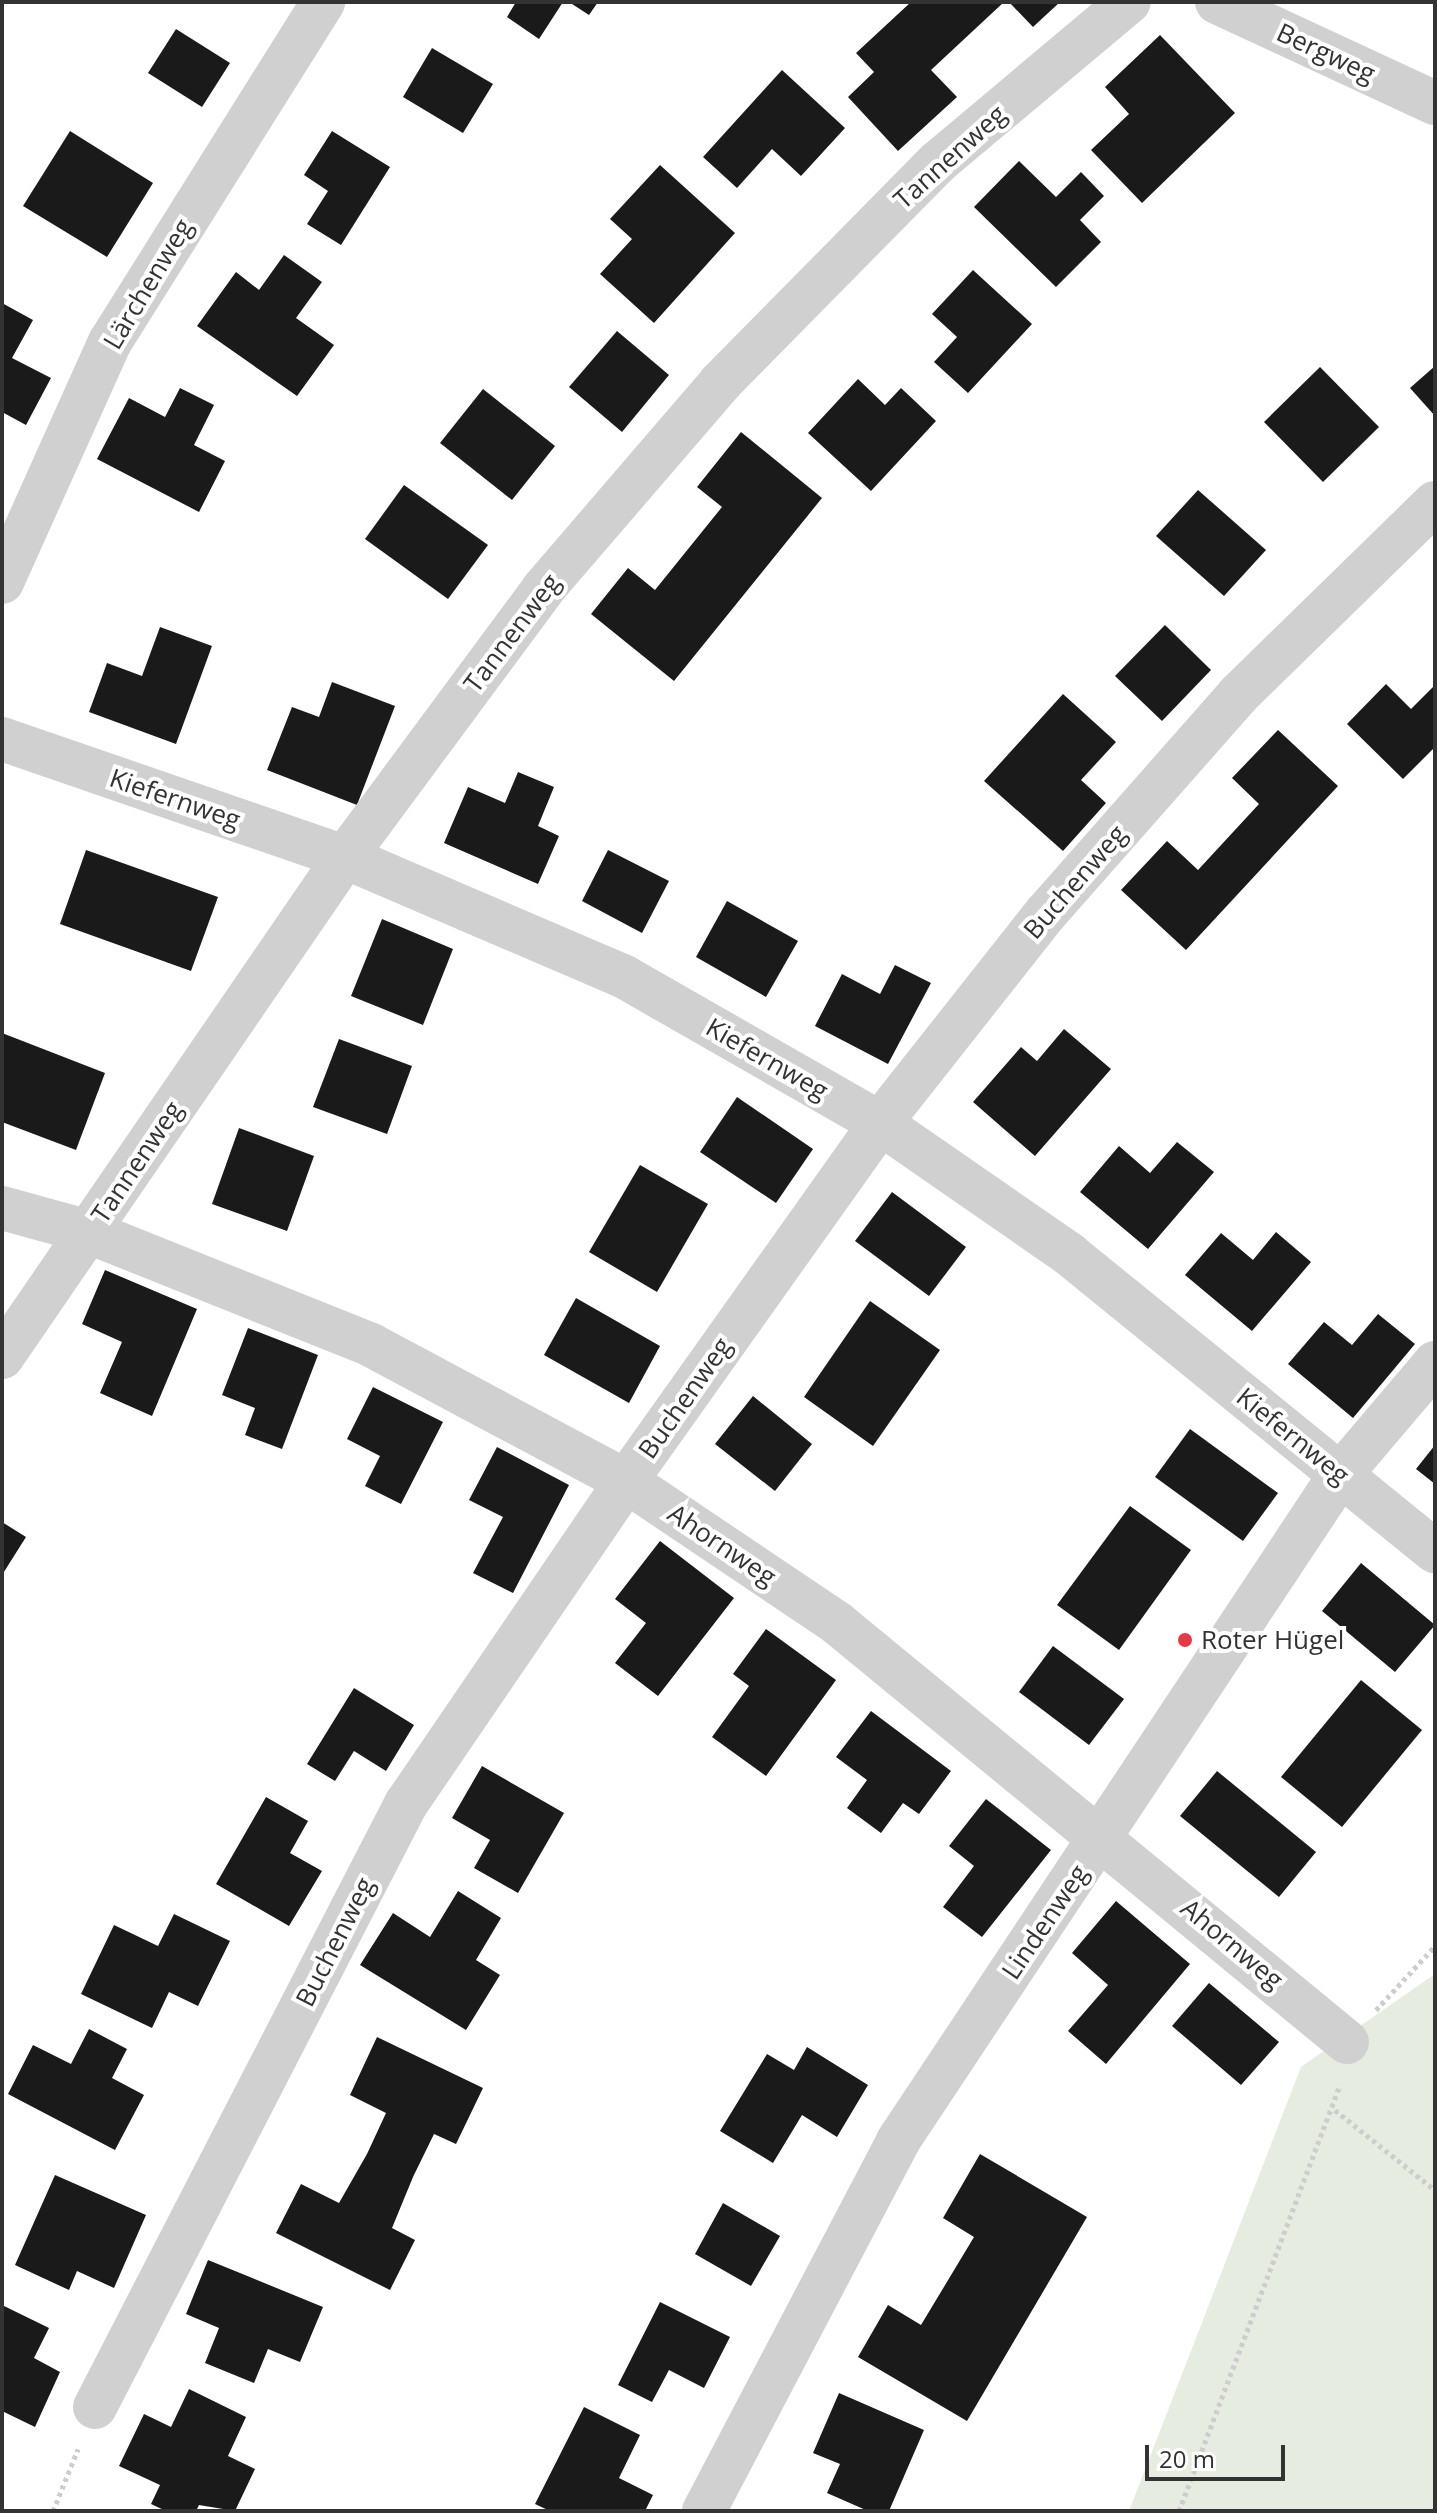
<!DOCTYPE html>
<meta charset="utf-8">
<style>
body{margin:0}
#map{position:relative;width:1437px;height:2513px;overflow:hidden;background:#fff;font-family:"Open Sans",sans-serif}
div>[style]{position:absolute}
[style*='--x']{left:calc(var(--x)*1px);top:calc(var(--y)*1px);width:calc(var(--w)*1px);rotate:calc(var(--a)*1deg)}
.green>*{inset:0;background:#e6ecdf}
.building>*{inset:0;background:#1a1a1a}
.path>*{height:5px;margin-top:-2.5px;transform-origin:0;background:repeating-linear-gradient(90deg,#cdcdcd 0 4px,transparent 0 8px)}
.street>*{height:44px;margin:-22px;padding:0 22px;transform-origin:22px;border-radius:22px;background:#d0d0d0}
.dots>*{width:22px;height:22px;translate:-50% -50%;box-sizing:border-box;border:4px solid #fff;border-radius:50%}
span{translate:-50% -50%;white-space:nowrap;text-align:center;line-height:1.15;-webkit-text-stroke:8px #fff;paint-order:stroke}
.street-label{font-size:26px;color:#333}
.poi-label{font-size:26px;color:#333}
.left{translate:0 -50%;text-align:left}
.frame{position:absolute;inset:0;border:4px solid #333;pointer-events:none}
.scale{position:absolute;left:1145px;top:2445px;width:140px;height:36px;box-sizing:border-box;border:4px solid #333;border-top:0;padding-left:10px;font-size:24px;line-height:28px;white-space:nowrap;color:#333;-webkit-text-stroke:6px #fff;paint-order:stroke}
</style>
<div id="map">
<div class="green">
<div style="clip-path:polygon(1435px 1974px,1435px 2511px,1129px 2511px,1301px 2067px)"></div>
</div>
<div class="building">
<div style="clip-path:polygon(516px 2px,563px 2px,539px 39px,507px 17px)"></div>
<div style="clip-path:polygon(569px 2px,598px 2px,589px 15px)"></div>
<div style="clip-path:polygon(911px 2px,1004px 2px,931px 70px,957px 97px,898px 151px,848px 97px,874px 72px,856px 53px)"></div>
<div style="clip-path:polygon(1009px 2px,1060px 2px,1033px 27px)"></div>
<div style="clip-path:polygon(176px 29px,230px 63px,202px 107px,148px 73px)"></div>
<div style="clip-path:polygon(1160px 35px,1235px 113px,1142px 203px,1091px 150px,1129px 114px,1105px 87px)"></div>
<div style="clip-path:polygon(432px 48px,493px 84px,463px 133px,403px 97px)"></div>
<div style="clip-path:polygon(782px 70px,845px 128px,801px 176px,772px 149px,737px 188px,703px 157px)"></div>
<div style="clip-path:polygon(70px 131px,153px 183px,107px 257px,23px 206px)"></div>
<div style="clip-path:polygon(332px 131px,390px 167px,341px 245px,307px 224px,328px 191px,304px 175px)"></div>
<div style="clip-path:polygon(1019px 161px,1056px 197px,1081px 172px,1104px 196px,1080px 220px,1101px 242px,1056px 287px,974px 207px)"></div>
<div style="clip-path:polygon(660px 165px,735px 233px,654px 323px,600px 274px,632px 239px,610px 219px)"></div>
<div style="clip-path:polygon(284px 255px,322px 282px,296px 318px,334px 345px,297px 396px,197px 326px,236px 272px,259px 290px)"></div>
<div style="clip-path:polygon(973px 270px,1032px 324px,968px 393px,934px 362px,957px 337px,932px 314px)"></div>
<div style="clip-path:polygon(2px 303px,33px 320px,12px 358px,51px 378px,26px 425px,2px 412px)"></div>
<div style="clip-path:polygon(617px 331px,669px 375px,622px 432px,569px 387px)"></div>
<div style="clip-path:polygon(1435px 366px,1435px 416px,1410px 388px)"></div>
<div style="clip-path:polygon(1320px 367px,1379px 427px,1323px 482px,1264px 422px)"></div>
<div style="clip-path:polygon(858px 379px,885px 405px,901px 388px,936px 421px,871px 491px,808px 433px)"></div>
<div style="clip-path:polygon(180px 388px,214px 405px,194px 445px,225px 461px,199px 512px,97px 459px,129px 398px,165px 417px)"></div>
<div style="clip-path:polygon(483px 389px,555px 446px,512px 500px,440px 443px)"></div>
<div style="clip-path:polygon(741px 432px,822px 498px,674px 681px,591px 614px,628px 568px,655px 590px,722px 507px,697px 487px)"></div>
<div style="clip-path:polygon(404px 485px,488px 545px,448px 599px,365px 539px)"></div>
<div style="clip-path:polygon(1198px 490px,1266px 550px,1224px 596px,1156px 536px)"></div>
<div style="clip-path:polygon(1165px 625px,1211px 670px,1162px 721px,1115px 676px)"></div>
<div style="clip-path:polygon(160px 627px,212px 646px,176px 744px,89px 712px,107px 663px,142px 676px)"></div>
<div style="clip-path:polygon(332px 682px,395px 706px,357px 805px,267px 770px,292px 707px,319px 717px)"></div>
<div style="clip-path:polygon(1386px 684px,1411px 709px,1435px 685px,1435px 747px,1403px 779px,1347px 724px)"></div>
<div style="clip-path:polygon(1063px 694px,1116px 742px,1081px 780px,1106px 803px,1063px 851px,984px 781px)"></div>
<div style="clip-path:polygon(1278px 730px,1338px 786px,1186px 950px,1121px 890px,1167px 841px,1198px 870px,1259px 804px,1232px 778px)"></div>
<div style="clip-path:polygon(518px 772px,554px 787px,538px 826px,559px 836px,538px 884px,444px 843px,468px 787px,505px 803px)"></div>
<div style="clip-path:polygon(86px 850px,218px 897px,191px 971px,60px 924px)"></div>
<div style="clip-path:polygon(608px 850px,669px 881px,642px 933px,582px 901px)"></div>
<div style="clip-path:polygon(727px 901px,798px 941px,766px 997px,696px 957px)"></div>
<div style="clip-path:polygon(382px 919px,453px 949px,423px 1025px,351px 996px)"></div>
<div style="clip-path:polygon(895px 965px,931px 983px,888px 1064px,815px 1026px,842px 974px,880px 994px)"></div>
<div style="clip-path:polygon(1064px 1029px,1111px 1069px,1035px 1156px,973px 1102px,1021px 1047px,1037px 1061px)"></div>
<div style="clip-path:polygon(2px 1033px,105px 1073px,76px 1150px,2px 1122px)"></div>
<div style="clip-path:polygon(339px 1039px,412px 1066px,387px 1134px,313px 1107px)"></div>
<div style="clip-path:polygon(737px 1097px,813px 1149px,776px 1203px,700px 1152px)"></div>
<div style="clip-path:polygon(239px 1128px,314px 1156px,287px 1231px,212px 1204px)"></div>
<div style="clip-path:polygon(1177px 1142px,1214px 1172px,1148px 1249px,1080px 1192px,1119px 1146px,1150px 1173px)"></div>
<div style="clip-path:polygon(640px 1165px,708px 1204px,657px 1292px,589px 1252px)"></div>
<div style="clip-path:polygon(892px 1192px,966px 1247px,929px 1296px,855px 1241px)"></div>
<div style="clip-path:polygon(1276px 1232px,1311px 1262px,1252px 1331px,1185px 1275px,1221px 1233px,1253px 1260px)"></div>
<div style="clip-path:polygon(105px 1270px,197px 1309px,152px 1416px,100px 1393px,122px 1342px,82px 1324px)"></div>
<div style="clip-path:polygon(576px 1298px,660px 1346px,629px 1403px,544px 1355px)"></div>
<div style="clip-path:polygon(870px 1301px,940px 1350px,873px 1446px,804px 1397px)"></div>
<div style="clip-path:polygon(1378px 1314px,1415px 1344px,1353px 1418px,1288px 1364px,1324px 1322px,1352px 1345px)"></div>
<div style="clip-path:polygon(248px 1328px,318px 1355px,282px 1449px,245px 1435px,255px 1408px,222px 1395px)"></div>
<div style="clip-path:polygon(373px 1387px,443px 1422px,401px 1504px,365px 1486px,380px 1456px,347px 1439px)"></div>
<div style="clip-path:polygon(753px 1396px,812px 1444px,775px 1491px,715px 1444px)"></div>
<div style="clip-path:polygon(1190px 1429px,1278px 1493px,1243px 1541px,1155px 1477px)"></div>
<div style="clip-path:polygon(1435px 1445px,1435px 1484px,1416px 1469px)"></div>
<div style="clip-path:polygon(497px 1447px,569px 1485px,513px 1593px,473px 1573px,503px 1517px,469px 1500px)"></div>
<div style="clip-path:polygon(1130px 1506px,1191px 1550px,1119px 1650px,1057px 1605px)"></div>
<div style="clip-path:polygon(2px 1522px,26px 1537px,2px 1575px)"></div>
<div style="clip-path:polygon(660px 1541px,734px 1598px,658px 1696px,615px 1663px,646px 1623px,615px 1599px)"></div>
<div style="clip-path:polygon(1361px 1563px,1435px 1625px,1395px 1672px,1322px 1611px)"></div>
<div style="clip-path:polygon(766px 1629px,836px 1680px,766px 1776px,712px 1737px,749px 1686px,733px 1674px)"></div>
<div style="clip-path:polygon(1053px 1646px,1124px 1699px,1089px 1745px,1019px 1692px)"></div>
<div style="clip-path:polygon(1361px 1680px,1422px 1730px,1342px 1827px,1281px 1777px)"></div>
<div style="clip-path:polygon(354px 1688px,414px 1725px,386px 1771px,354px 1751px,335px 1781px,307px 1764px)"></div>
<div style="clip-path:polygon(871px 1711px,951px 1771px,919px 1814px,903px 1803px,881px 1833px,847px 1808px,867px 1780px,836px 1757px)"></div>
<div style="clip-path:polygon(482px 1766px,564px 1813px,518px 1893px,474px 1868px,490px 1840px,452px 1818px)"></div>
<div style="clip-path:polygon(1217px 1771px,1316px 1852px,1279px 1897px,1180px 1816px)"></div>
<div style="clip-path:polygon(266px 1797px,308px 1821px,290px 1853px,322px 1871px,289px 1926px,216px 1884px)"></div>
<div style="clip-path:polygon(986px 1799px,1051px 1850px,982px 1937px,943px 1907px,974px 1866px,949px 1846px)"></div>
<div style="clip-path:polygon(458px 1891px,501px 1918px,476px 1960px,500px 1975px,466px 2030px,360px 1965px,393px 1913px,430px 1937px)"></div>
<div style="clip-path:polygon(1116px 1901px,1190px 1964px,1106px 2064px,1068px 2031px,1108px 1985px,1072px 1953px)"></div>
<div style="clip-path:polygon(174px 1914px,230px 1941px,198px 2006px,169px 1992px,152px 2028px,81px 1994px,114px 1925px,158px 1946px)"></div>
<div style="clip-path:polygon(1209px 1983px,1279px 2042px,1241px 2085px,1172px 2026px)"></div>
<div style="clip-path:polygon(89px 2029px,127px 2049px,112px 2078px,144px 2095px,115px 2150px,8px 2094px,33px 2045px,71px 2064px)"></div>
<div style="clip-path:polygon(377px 2037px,483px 2088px,456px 2144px,434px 2134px,413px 2177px,392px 2228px,415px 2240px,390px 2290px,276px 2233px,301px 2184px,339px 2203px,367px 2154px,386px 2113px,350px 2095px)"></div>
<div style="clip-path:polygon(807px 2047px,868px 2085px,837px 2137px,802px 2115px,773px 2163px,720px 2131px,767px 2054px,794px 2070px)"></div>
<div style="clip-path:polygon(980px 2154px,1087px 2217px,967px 2421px,858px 2357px,888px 2305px,921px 2325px,974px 2237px,943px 2218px)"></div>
<div style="clip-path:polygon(55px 2175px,146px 2215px,114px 2288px,77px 2271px,69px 2290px,15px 2265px)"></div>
<div style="clip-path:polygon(723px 2203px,780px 2236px,751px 2286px,695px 2254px)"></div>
<div style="clip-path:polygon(208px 2260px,323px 2307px,300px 2362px,268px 2349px,254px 2383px,205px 2363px,219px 2328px,186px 2314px)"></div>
<div style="clip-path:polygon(660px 2302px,730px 2337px,704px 2388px,669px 2370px,652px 2402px,618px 2385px)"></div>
<div style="clip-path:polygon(2px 2305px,49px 2328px,34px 2358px,60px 2372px,35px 2427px,2px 2411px)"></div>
<div style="clip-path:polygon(189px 2389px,246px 2417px,228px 2456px,255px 2469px,235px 2511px,199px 2505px,196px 2511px,166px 2511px,151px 2504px,160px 2485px,119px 2466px,144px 2414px,171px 2427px)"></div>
<div style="clip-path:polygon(839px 2393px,924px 2430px,889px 2511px,868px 2511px,827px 2493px,840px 2464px,813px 2453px)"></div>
<div style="clip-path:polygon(584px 2407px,640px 2435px,619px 2478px,653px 2495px,645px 2511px,550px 2511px,535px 2504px)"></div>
</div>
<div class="path">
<div style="--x:1376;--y:2010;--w:87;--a:-47.3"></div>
<div style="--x:1335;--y:2110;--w:128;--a:38.7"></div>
<div style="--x:53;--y:2511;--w:67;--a:-68"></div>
<div style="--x:1179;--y:2511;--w:456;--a:-69.3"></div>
</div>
<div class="street">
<div style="--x:1217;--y:2;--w:240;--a:24.9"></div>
<div style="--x:2;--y:582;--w:263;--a:-65.8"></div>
<div style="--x:110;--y:342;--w:401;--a:-57.9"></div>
<div style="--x:2;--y:739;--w:363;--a:19"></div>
<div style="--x:345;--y:857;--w:302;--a:23.2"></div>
<div style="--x:623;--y:976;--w:296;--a:29.8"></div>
<div style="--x:880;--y:1123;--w:230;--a:34.7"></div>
<div style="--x:1069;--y:1254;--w:471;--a:39.1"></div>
<div style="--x:2;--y:1208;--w:90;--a:15.4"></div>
<div style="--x:89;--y:1232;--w:304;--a:21.8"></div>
<div style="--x:371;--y:1345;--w:289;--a:28.1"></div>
<div style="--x:626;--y:1481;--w:254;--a:33.9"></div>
<div style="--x:837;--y:1623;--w:660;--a:39.41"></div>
<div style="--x:2;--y:1357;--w:606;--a:-55.55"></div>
<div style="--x:345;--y:857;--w:333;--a:-53.5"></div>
<div style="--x:543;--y:589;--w:272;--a:-49.3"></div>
<div style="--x:720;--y:383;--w:310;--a:-45.4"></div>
<div style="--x:938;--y:162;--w:249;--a:-40"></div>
<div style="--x:95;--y:2407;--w:678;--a:-62.72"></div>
<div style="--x:406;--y:1804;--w:391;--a:-55.7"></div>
<div style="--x:626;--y:1481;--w:439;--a:-54.6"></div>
<div style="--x:880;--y:1123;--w:268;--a:-51.7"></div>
<div style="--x:1046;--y:913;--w:290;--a:-48.6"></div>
<div style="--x:1238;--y:695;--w:275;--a:-44.3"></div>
<div style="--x:704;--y:2511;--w:418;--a:-62.3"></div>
<div style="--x:898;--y:2141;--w:799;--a:-56.43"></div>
<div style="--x:1340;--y:1475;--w:147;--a:-49.7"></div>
</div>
<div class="dots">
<div style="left:1185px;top:1640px;background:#e63946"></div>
</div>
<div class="street-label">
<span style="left:1326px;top:53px;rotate:25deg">Bergweg</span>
<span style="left:950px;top:157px;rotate:-42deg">Tannenweg</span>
<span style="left:148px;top:284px;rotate:-59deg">Lärchenweg</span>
<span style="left:512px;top:633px;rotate:-53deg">Tannenweg</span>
<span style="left:175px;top:799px;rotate:19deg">Kiefernweg</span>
<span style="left:1075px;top:882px;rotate:-49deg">Buchenweg</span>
<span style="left:767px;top:1059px;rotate:30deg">Kiefernweg</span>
<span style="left:137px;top:1162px;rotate:-56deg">Tannenweg</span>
<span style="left:685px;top:1398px;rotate:-55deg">Buchenweg</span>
<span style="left:1293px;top:1436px;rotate:39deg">Kiefernweg</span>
<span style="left:722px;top:1545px;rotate:34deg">Ahornweg</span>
<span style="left:1045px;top:1922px;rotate:-56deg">Lindenweg</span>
<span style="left:335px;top:1942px;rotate:-63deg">Buchenweg</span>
<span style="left:1232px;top:1944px;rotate:40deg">Ahornweg</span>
</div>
<div class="poi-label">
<span class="left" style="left:1201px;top:1640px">Roter Hügel</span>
</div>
<div class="frame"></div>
<div class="scale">20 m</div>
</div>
